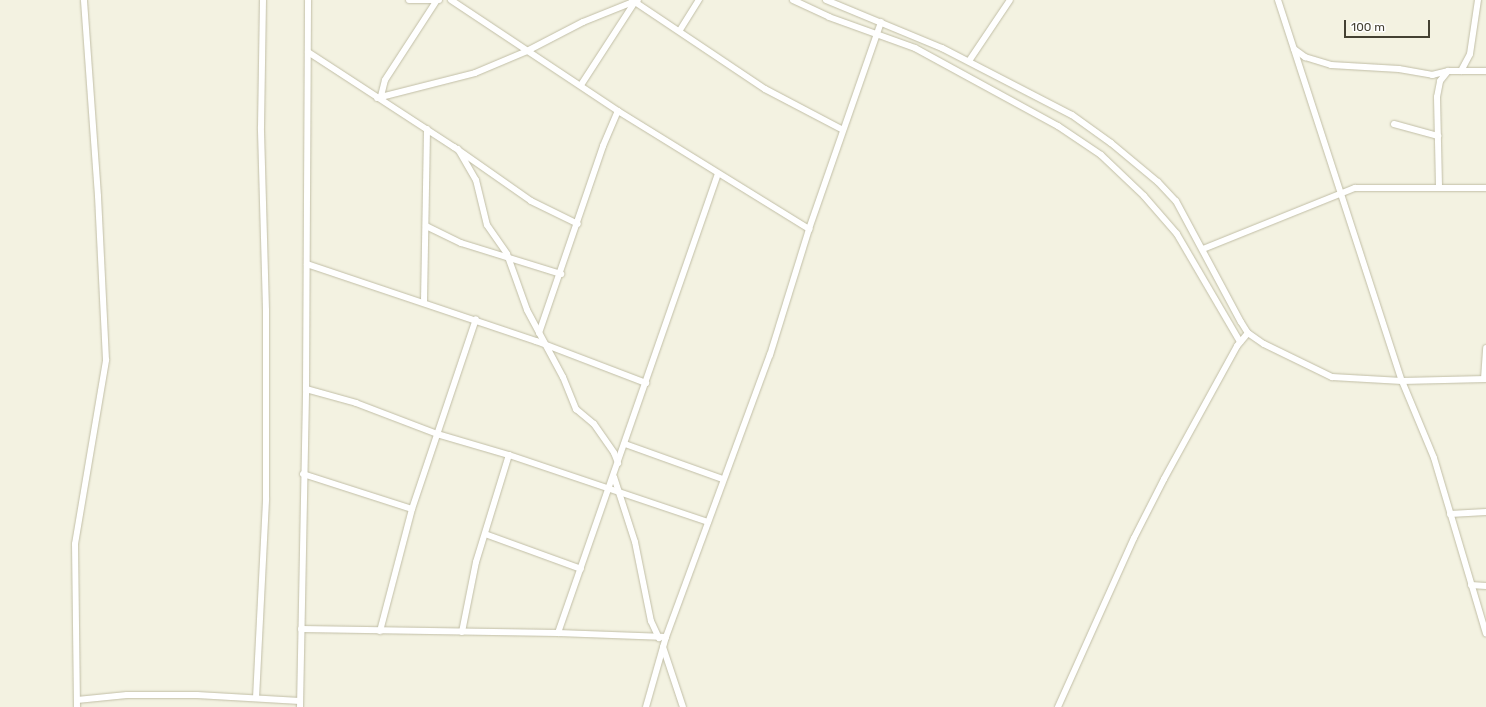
<!DOCTYPE html>
<style>
body{margin:0}
#map{position:relative;width:1486px;height:707px;overflow:hidden;background:#f3f2e1;font-family:Rubik,sans-serif}
div>[style]{position:absolute}
[style*='--x']{left:calc(var(--x)*1px);top:calc(var(--y)*1px);width:calc(var(--w)*1px);rotate:calc(var(--a)*1deg)}
.roads{filter:drop-shadow(0 0 1px #c1bea6) drop-shadow(0 0 1px #c1bea6)}
.minor>*{height:6px;margin:-3px;padding:0 3px;transform-origin:3px;border-radius:3px;background:#fff}
span{translate:-50% -50%;white-space:nowrap;text-align:center;line-height:1.15;-webkit-text-stroke:3.5px #fff;paint-order:stroke}
.scale{position:absolute;left:1344px;top:20px;width:86px;height:18px;box-sizing:border-box;border:2px solid #444132;border-top:0;padding-left:5px;font-size:12px;line-height:14px;white-space:nowrap;color:#444132;-webkit-text-stroke:3px #fff;paint-order:stroke}
</style>
<div id="map">
<div class="roads">
<div class="minor">
<div style="--x:409;--y:0;--w:30;--a:0"></div>
<div style="--x:451;--y:0;--w:201;--a:33.6"></div>
<div style="--x:618;--y:111;--w:225;--a:31.7"></div>
<div style="--x:632;--y:0;--w:160;--a:33.8"></div>
<div style="--x:765;--y:89;--w:88;--a:27.7"></div>
<div style="--x:793;--y:0;--w:40;--a:25"></div>
<div style="--x:829;--y:17;--w:91;--a:19.8"></div>
<div style="--x:915;--y:48;--w:163;--a:28.6"></div>
<div style="--x:1058;--y:126;--w:52;--a:34"></div>
<div style="--x:1101;--y:155;--w:59;--a:43.6"></div>
<div style="--x:1144;--y:196;--w:50;--a:49"></div>
<div style="--x:1177;--y:234;--w:125;--a:59.7"></div>
<div style="--x:826;--y:0;--w:126;--a:22.5"></div>
<div style="--x:942;--y:48;--w:146;--a:27.3"></div>
<div style="--x:1072;--y:115;--w:48;--a:35.7"></div>
<div style="--x:1111;--y:143;--w:61;--a:39.7"></div>
<div style="--x:1158;--y:182;--w:26;--a:47"></div>
<div style="--x:1176;--y:201;--w:137;--a:61.8"></div>
<div style="--x:1241;--y:322;--w:13;--a:58"></div>
<div style="--x:1248;--y:333;--w:19;--a:35"></div>
<div style="--x:1264;--y:344;--w:76;--a:25.9"></div>
<div style="--x:1332;--y:377;--w:70;--a:3.3"></div>
<div style="--x:1402;--y:381;--w:84;--a:-1.4"></div>
<div style="--x:1278;--y:0;--w:401;--a:72"></div>
<div style="--x:1402;--y:381;--w:83;--a:67.4"></div>
<div style="--x:1434;--y:458;--w:183;--a:73.5"></div>
<div style="--x:680;--y:30;--w:36;--a:-58"></div>
<div style="--x:1294;--y:49;--w:14;--a:36"></div>
<div style="--x:1305;--y:57;--w:27;--a:17"></div>
<div style="--x:1331;--y:65;--w:68;--a:3.4"></div>
<div style="--x:1399;--y:69;--w:34;--a:10"></div>
<div style="--x:1432;--y:75;--w:16;--a:-14"></div>
<div style="--x:1448;--y:71;--w:38;--a:0"></div>
<div style="--x:308;--y:52;--w:174;--a:33.1"></div>
<div style="--x:454;--y:147;--w:94;--a:35"></div>
<div style="--x:531;--y:201;--w:52;--a:26.1"></div>
<div style="--x:969;--y:61;--w:73;--a:-56.1"></div>
<div style="--x:1461;--y:71;--w:19;--a:-62"></div>
<div style="--x:1470;--y:54;--w:55;--a:-81.6"></div>
<div style="--x:581;--y:85;--w:99;--a:-57"></div>
<div style="--x:381;--y:96;--w:16;--a:-76"></div>
<div style="--x:385;--y:80;--w:95;--a:-57"></div>
<div style="--x:377;--y:98;--w:101;--a:-14.3"></div>
<div style="--x:475;--y:73;--w:56;--a:-22.9"></div>
<div style="--x:527;--y:51;--w:63;--a:-27.4"></div>
<div style="--x:583;--y:22;--w:59;--a:-21.8"></div>
<div style="--x:1394;--y:124;--w:46;--a:15.3"></div>
<div style="--x:458;--y:149;--w:36;--a:60"></div>
<div style="--x:476;--y:180;--w:46;--a:76.3"></div>
<div style="--x:487;--y:225;--w:35;--a:55"></div>
<div style="--x:507;--y:254;--w:59;--a:70.3"></div>
<div style="--x:527;--y:310;--w:76;--a:61.8"></div>
<div style="--x:563;--y:377;--w:35;--a:68"></div>
<div style="--x:576;--y:409;--w:23;--a:40"></div>
<div style="--x:594;--y:424;--w:35;--a:55"></div>
<div style="--x:614;--y:453;--w:11;--a:68"></div>
<div style="--x:1439;--y:186;--w:89;--a:-91.3"></div>
<div style="--x:1437;--y:97;--w:16;--a:-79"></div>
<div style="--x:1440;--y:81;--w:13;--a:-51"></div>
<div style="--x:426;--y:226;--w:39;--a:26"></div>
<div style="--x:461;--y:243;--w:105;--a:17.2"></div>
<div style="--x:1203;--y:249;--w:164;--a:-21.9"></div>
<div style="--x:1355;--y:188;--w:131;--a:0"></div>
<div style="--x:307;--y:264;--w:242;--a:18.6"></div>
<div style="--x:536;--y:341;--w:118;--a:20.9"></div>
<div style="--x:424;--y:302;--w:173;--a:-89"></div>
<div style="--x:539;--y:333;--w:198;--a:-71.1"></div>
<div style="--x:603;--y:146;--w:38;--a:-67"></div>
<div style="--x:1484;--y:379;--w:31;--a:-86"></div>
<div style="--x:306;--y:389;--w:52;--a:15.6"></div>
<div style="--x:356;--y:403;--w:87;--a:20.9"></div>
<div style="--x:437;--y:434;--w:75;--a:16.3"></div>
<div style="--x:509;--y:455;--w:210;--a:18.6"></div>
<div style="--x:625;--y:444;--w:104;--a:19.7"></div>
<div style="--x:303;--y:474;--w:114;--a:17.8"></div>
<div style="--x:614;--y:477;--w:68;--a:72.1"></div>
<div style="--x:635;--y:542;--w:81;--a:78.6"></div>
<div style="--x:651;--y:621;--w:19;--a:65"></div>
<div style="--x:1450;--y:514;--w:36;--a:-3"></div>
<div style="--x:485;--y:534;--w:102;--a:20"></div>
<div style="--x:1471;--y:585;--w:15;--a:4"></div>
<div style="--x:301;--y:629;--w:257;--a:0.9"></div>
<div style="--x:558;--y:633;--w:108;--a:2.1"></div>
<div style="--x:380;--y:631;--w:126;--a:-75.3"></div>
<div style="--x:412;--y:509;--w:200;--a:-71.4"></div>
<div style="--x:462;--y:632;--w:71;--a:-78.7"></div>
<div style="--x:476;--y:562;--w:112;--a:-72.9"></div>
<div style="--x:558;--y:633;--w:486;--a:-70.8"></div>
<div style="--x:663;--y:647;--w:63;--a:71.6"></div>
<div style="--x:256;--y:698;--w:200;--a:-87.1"></div>
<div style="--x:266;--y:498;--w:188;--a:-90"></div>
<div style="--x:266;--y:310;--w:183;--a:-91.6"></div>
<div style="--x:261;--y:127;--w:127;--a:-89.1"></div>
<div style="--x:77;--y:700;--w:50;--a:-5.7"></div>
<div style="--x:127;--y:695;--w:70;--a:0"></div>
<div style="--x:197;--y:695;--w:103;--a:3.3"></div>
<div style="--x:77;--y:707;--w:163;--a:-90.7"></div>
<div style="--x:75;--y:544;--w:187;--a:-80.4"></div>
<div style="--x:106;--y:360;--w:164;--a:-92.8"></div>
<div style="--x:98;--y:196;--w:196;--a:-94.1"></div>
<div style="--x:300;--y:707;--w:318;--a:-88.9"></div>
<div style="--x:306;--y:389;--w:389;--a:-89.7"></div>
<div style="--x:646;--y:707;--w:73;--a:-74.1"></div>
<div style="--x:666;--y:637;--w:301;--a:-69.8"></div>
<div style="--x:770;--y:355;--w:132;--a:-72.8"></div>
<div style="--x:809;--y:229;--w:219;--a:-70.8"></div>
<div style="--x:1058;--y:707;--w:185;--a:-65.8"></div>
<div style="--x:1134;--y:538;--w:66;--a:-63"></div>
<div style="--x:1164;--y:479;--w:152;--a:-61.2"></div>
<div style="--x:1237;--y:346;--w:17;--a:-50"></div>
</div>
</div>
<div class="scale">100 m</div>
</div>
